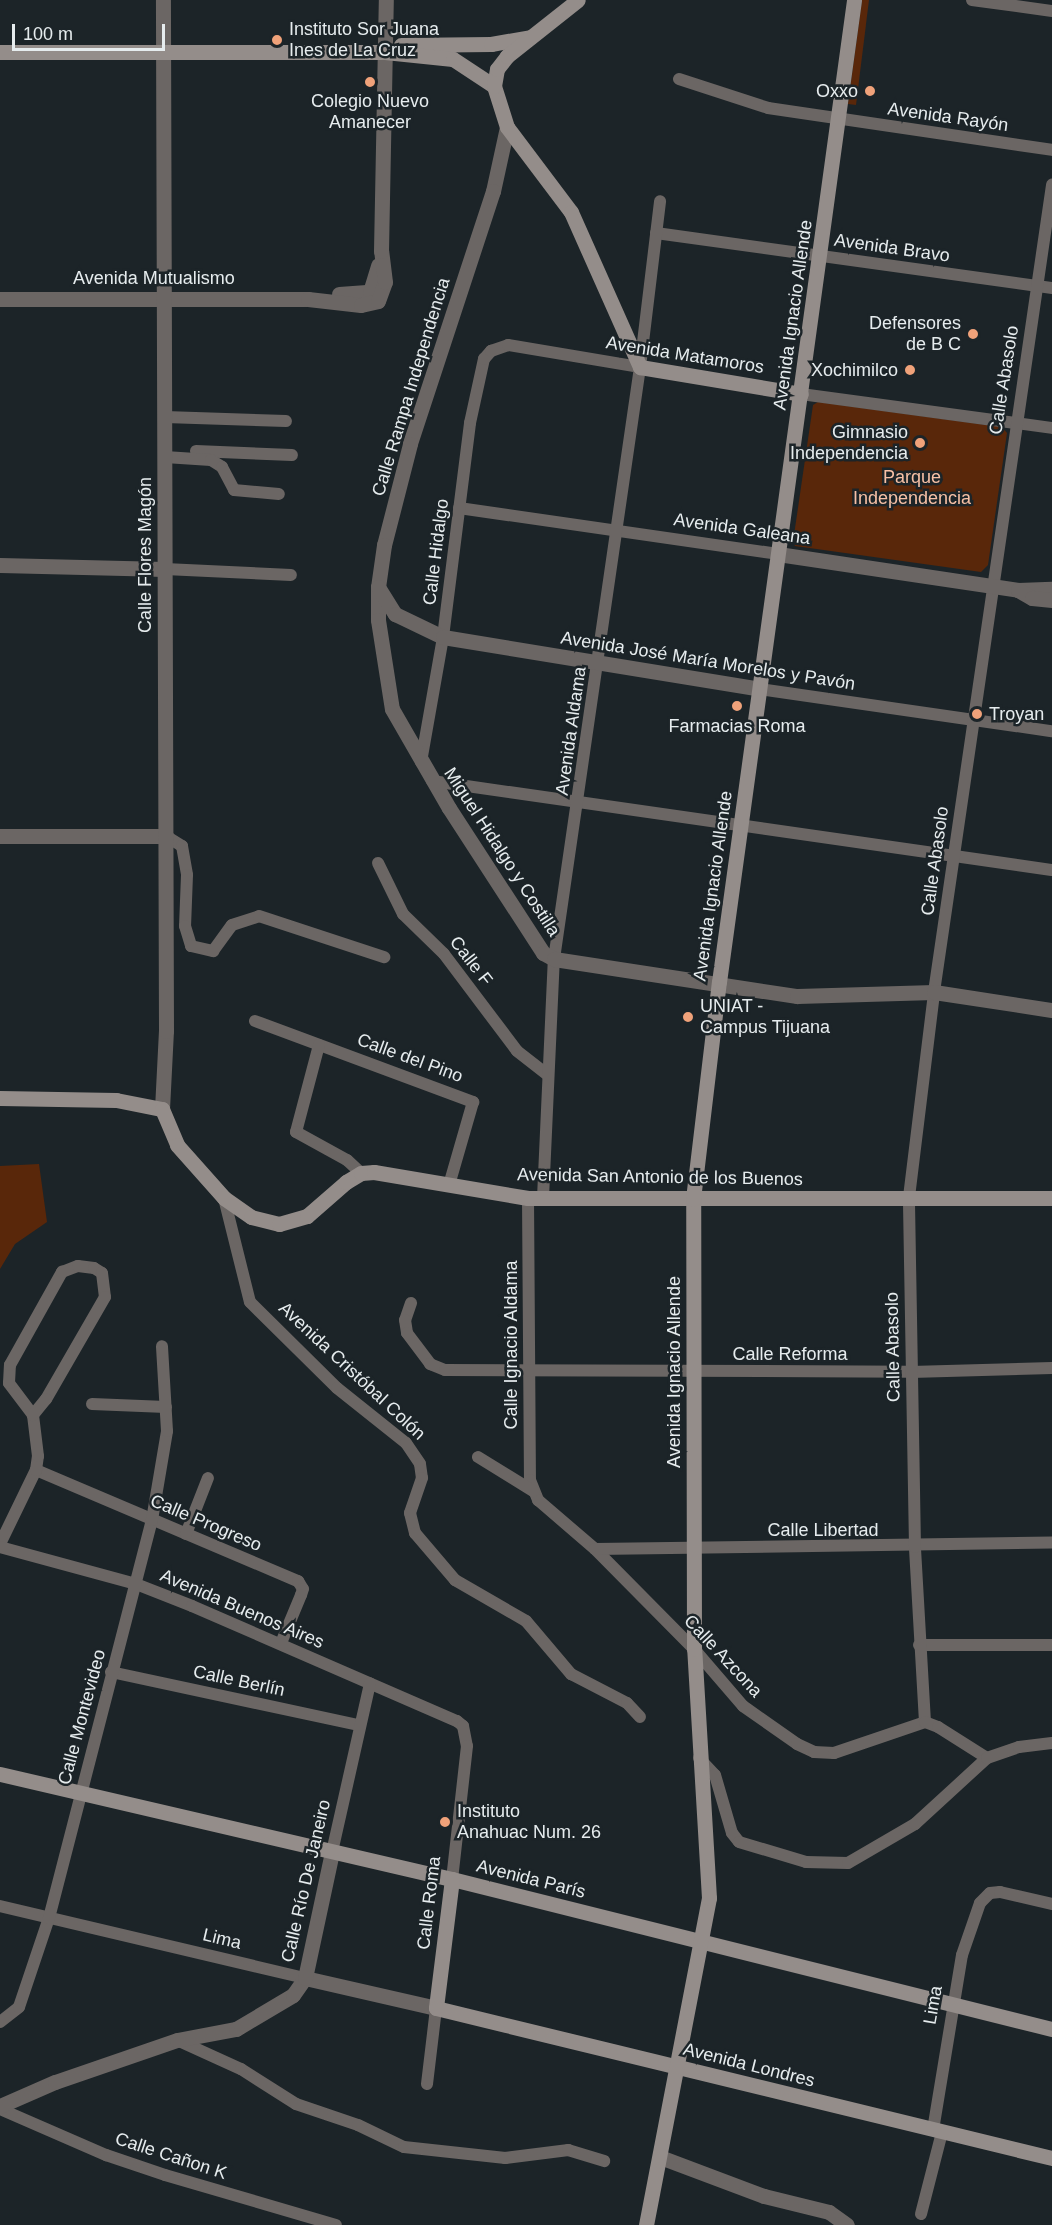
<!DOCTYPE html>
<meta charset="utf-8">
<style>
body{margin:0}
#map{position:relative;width:1052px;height:2225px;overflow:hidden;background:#1c2428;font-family:Helvetica,sans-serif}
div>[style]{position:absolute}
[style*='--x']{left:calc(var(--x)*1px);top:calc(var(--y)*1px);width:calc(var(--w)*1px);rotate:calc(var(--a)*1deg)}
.green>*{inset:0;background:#59270a}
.minor>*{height:12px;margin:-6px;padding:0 6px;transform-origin:6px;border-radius:6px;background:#6b6664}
.tertiary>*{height:15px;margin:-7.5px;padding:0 7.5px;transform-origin:7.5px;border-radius:7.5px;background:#6b6664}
.secondary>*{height:15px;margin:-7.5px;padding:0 7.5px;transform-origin:7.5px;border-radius:7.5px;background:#948d8a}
.dots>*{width:16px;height:16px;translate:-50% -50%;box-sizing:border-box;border:3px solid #1c2428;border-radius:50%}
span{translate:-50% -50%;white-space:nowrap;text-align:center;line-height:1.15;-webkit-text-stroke:5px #1c2428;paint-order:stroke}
.poi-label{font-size:18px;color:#e6ecee}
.left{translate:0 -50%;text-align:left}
.right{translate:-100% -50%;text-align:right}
.street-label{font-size:18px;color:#e6ecee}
.park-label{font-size:18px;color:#f7c0a5}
.scale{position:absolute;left:12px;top:24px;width:153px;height:27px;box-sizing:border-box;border:3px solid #e6ecee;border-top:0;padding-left:8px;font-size:18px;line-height:21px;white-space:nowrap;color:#e6ecee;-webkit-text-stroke:4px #1c2428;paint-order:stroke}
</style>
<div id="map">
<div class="green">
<div style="clip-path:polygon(862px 0,869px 0,856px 105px,848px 104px)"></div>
<div style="clip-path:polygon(818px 402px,1002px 427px,1007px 433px,988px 565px,981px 572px,795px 546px,793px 542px,813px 405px)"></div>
<div style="clip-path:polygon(39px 1164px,47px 1222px,15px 1244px,0 1269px,0 1166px)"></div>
</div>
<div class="minor">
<div style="--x:972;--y:0;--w:81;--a:7.8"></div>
<div style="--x:679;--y:79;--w:94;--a:18"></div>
<div style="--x:768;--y:108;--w:287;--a:8.4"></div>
<div style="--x:656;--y:233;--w:400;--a:7.9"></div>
<div style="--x:801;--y:394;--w:253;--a:7.7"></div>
<div style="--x:165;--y:417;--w:121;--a:1.9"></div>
<div style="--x:196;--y:451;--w:96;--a:2.4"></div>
<div style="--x:165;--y:457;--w:46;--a:3.7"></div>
<div style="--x:211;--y:460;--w:13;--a:32"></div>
<div style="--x:222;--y:467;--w:26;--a:62"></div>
<div style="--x:234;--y:490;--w:45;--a:5.1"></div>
<div style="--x:459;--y:508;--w:322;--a:8.2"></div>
<div style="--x:165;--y:569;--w:126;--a:2.7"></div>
<div style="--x:759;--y:689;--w:296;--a:8.2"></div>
<div style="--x:421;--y:762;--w:127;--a:-80"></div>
<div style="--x:443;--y:637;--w:216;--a:-82.8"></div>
<div style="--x:470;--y:423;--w:66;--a:-77.7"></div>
<div style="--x:484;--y:359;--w:11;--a:-49"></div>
<div style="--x:491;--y:351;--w:18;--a:-19"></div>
<div style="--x:508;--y:345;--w:134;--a:9.5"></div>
<div style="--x:432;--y:781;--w:626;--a:8.17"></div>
<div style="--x:166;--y:836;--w:19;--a:32"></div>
<div style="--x:182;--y:846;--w:29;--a:80"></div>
<div style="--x:187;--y:875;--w:51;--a:92.2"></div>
<div style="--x:185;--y:926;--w:21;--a:73"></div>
<div style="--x:191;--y:946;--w:23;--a:13"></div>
<div style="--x:213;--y:951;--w:32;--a:-54"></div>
<div style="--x:232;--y:925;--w:28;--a:-18"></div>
<div style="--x:259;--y:916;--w:132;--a:18.2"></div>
<div style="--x:378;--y:863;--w:57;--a:63.9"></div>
<div style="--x:403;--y:914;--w:57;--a:44.3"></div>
<div style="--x:444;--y:954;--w:121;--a:53"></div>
<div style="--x:517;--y:1051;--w:37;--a:38"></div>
<div style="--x:255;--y:1021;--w:233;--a:20.4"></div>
<div style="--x:473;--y:1102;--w:86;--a:106.1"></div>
<div style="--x:319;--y:1045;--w:90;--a:104.8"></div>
<div style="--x:296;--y:1132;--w:58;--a:28.8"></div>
<div style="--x:347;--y:1160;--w:19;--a:43"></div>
<div style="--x:224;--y:1198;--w:107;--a:76"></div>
<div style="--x:250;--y:1302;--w:122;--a:44.7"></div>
<div style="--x:337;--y:1388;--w:88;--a:38.6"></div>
<div style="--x:406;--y:1443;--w:25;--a:56"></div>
<div style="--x:420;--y:1464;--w:14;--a:82"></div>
<div style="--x:422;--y:1478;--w:37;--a:109"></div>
<div style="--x:410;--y:1513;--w:21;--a:76"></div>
<div style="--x:415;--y:1533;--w:62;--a:49.6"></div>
<div style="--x:455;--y:1580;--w:82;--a:30"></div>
<div style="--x:526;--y:1621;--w:70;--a:49.7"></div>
<div style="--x:571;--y:1674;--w:63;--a:27.4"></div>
<div style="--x:627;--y:1703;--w:19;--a:47"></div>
<div style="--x:528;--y:1198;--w:282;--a:89.6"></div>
<div style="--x:530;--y:1480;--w:22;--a:68"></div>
<div style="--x:538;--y:1500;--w:75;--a:40.7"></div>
<div style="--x:595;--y:1549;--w:141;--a:45.3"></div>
<div style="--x:694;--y:1649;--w:75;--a:49.3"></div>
<div style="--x:743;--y:1706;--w:66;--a:35.1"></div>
<div style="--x:797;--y:1744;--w:19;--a:25"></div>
<div style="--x:814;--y:1752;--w:20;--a:3"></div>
<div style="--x:834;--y:1753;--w:96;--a:-18.8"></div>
<div style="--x:543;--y:1198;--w:239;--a:-87.4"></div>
<div style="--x:554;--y:959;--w:598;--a:-81.73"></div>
<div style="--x:640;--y:367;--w:167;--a:-83.1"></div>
<div style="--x:411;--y:1303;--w:18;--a:109"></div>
<div style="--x:405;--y:1320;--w:13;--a:81"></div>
<div style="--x:407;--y:1333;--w:39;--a:53"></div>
<div style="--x:430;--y:1364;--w:16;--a:22"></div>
<div style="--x:445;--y:1370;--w:466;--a:0.2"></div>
<div style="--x:911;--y:1372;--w:141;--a:-1.6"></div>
<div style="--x:92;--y:1404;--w:74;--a:2.3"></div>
<div style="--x:478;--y:1457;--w:65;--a:31.7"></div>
<div style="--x:36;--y:1470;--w:285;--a:23"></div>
<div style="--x:298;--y:1581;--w:9;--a:58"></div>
<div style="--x:303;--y:1589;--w:6;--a:108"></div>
<div style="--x:301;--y:1595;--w:52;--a:112.6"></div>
<div style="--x:186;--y:1534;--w:60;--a:-68.6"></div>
<div style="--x:0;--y:1544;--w:82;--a:-64.1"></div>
<div style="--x:36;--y:1470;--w:14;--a:-82"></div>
<div style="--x:38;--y:1456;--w:41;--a:-97"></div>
<div style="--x:33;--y:1415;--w:40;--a:-127"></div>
<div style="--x:9;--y:1383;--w:18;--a:-87"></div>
<div style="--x:10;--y:1365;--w:107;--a:-60.8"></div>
<div style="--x:62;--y:1272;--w:17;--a:-21"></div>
<div style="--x:78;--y:1266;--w:16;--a:7"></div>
<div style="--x:94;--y:1268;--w:9;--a:32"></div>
<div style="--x:102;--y:1273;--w:24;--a:83"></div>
<div style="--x:105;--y:1297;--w:118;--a:120"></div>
<div style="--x:46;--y:1399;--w:21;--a:129"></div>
<div style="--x:0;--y:1547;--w:141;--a:15.2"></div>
<div style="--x:136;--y:1584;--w:60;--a:21.4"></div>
<div style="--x:192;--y:1606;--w:289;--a:23.5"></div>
<div style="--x:457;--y:1721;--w:8;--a:40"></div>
<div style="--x:463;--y:1726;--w:20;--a:79"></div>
<div style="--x:467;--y:1746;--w:134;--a:96.4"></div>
<div style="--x:595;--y:1549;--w:457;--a:-0.8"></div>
<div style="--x:919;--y:1645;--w:133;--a:0"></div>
<div style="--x:111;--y:1672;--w:254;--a:12.1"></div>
<div style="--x:925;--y:1722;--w:175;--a:-93.3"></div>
<div style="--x:915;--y:1547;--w:350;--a:-91"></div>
<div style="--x:909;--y:1197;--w:207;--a:-83"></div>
<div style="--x:934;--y:992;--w:816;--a:-81.68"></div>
<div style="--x:925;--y:1722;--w:14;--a:21"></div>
<div style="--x:938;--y:1727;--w:58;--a:32.3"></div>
<div style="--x:699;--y:1758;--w:23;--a:47"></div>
<div style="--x:715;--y:1775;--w:60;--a:73.7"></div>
<div style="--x:732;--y:1833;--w:11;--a:52"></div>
<div style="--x:739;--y:1842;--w:70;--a:16.6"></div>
<div style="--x:806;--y:1862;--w:42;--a:1.4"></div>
<div style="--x:848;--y:1863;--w:78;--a:-30.2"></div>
<div style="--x:915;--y:1824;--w:98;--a:-42.5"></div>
<div style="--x:987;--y:1758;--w:34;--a:-19"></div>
<div style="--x:1019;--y:1747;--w:33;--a:-7"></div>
<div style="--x:332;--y:1852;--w:173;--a:-77.3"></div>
<div style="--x:0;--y:1906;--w:313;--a:13.3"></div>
<div style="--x:0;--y:2022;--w:24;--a:-38"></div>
<div style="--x:19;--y:2007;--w:94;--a:-71.4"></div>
<div style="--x:49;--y:1918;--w:411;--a:-75.5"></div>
<div style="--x:152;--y:1520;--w:90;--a:-80.4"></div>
<div style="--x:167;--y:1431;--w:85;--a:-93.4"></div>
<div style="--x:177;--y:2040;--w:70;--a:24.4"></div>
<div style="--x:241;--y:2069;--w:65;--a:32.5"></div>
<div style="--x:296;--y:2104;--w:65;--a:18.7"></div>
<div style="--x:358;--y:2125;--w:51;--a:25.6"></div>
<div style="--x:404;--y:2147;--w:102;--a:6.2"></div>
<div style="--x:505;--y:2158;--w:64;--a:-7.2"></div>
<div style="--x:568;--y:2150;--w:38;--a:17"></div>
<div style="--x:427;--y:2084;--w:77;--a:-83.2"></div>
<div style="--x:0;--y:2109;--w:116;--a:23.5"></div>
<div style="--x:106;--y:2155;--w:62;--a:18.7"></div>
<div style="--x:165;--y:2175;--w:178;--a:16.3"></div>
<div style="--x:933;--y:2130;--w:177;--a:-80.6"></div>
<div style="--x:962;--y:1955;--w:55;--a:-70.9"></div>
<div style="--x:980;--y:1903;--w:14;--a:-45"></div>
<div style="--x:990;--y:1893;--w:10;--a:-6"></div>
<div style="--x:1000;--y:1892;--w:53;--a:13"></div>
<div style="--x:921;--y:2214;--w:85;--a:-75.6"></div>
</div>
<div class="tertiary">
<div style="--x:507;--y:127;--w:66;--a:102.3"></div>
<div style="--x:493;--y:191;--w:266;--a:108.2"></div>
<div style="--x:410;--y:444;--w:104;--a:104.4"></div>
<div style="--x:384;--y:545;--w:42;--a:98.1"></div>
<div style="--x:378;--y:587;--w:33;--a:90"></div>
<div style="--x:378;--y:620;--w:90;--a:81.1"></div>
<div style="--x:392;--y:709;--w:114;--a:60.1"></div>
<div style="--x:449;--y:808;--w:173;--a:57"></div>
<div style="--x:543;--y:953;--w:13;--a:29"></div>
<div style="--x:554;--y:959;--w:246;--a:8.7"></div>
<div style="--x:797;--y:996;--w:137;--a:-1.7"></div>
<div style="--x:934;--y:992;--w:119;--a:8.7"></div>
<div style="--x:339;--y:294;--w:31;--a:-4"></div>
<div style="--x:370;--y:292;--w:28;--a:-73"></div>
<div style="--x:0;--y:299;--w:308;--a:0"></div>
<div style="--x:308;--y:299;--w:53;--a:6.5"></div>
<div style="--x:361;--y:305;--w:17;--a:-13"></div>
<div style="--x:378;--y:301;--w:20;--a:-70"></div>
<div style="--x:385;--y:282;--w:31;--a:-97"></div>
<div style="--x:381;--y:251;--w:251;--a:-88.9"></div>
<div style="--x:778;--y:554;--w:243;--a:8.5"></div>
<div style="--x:1018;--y:590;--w:34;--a:-2"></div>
<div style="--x:0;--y:565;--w:165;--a:1.4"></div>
<div style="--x:378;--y:587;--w:32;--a:58"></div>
<div style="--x:395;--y:614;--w:53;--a:25.6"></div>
<div style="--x:443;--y:637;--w:320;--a:9.3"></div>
<div style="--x:1018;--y:590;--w:16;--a:30"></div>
<div style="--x:1032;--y:598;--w:20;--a:6"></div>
<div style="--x:0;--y:836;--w:166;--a:0"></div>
<div style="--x:162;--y:1109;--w:78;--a:-87.1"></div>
<div style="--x:166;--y:1031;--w:1031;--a:-90.17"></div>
<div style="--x:305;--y:1978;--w:134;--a:12.9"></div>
<div style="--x:0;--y:2106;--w:60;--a:-23.6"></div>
<div style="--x:55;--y:2082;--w:129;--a:-19"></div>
<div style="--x:177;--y:2040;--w:60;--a:-10.6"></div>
<div style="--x:236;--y:2029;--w:66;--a:-30.8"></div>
<div style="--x:293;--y:1995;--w:21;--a:-55"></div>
<div style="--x:305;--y:1978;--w:129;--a:-77.9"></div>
<div style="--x:660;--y:2157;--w:111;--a:20.6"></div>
<div style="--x:764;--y:2196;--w:67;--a:13.8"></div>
<div style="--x:829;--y:2212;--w:22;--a:36"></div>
</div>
<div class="secondary">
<div style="--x:401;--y:45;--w:90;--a:-0.6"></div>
<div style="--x:491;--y:44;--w:40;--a:-10"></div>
<div style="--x:0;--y:52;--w:385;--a:0"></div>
<div style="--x:385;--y:52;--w:68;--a:5.9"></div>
<div style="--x:453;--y:59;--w:49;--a:33.4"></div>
<div style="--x:494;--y:86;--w:43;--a:72.4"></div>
<div style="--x:507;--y:127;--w:106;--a:53"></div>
<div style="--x:571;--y:212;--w:170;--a:66"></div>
<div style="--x:640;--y:367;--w:163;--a:9.5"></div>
<div style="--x:494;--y:86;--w:17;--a:-80"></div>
<div style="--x:497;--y:69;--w:16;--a:-52"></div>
<div style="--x:507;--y:56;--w:90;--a:-38.3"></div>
<div style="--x:0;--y:1098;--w:116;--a:1"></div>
<div style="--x:116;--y:1100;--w:47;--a:11.1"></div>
<div style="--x:162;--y:1109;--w:39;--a:67"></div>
<div style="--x:177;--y:1145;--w:71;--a:48.4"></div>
<div style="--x:224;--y:1198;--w:33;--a:35"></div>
<div style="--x:251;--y:1217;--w:29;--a:14"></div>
<div style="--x:279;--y:1224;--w:29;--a:-16"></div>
<div style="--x:307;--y:1216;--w:52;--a:-41.1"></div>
<div style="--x:346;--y:1182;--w:17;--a:-31"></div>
<div style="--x:361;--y:1173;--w:13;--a:-4"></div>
<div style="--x:374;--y:1172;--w:156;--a:9.6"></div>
<div style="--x:528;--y:1198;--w:524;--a:0"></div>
<div style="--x:0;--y:1774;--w:464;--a:13.1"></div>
<div style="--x:452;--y:1879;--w:618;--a:14.04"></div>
<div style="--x:452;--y:1879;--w:130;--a:97.1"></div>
<div style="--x:436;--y:2008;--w:634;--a:13.69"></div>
<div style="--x:646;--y:2225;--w:333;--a:-79.1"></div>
<div style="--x:709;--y:1898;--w:249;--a:-93.4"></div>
<div style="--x:694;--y:1649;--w:450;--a:-90.1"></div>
<div style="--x:693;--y:1199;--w:219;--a:-83.2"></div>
<div style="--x:719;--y:982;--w:991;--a:-82.17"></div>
</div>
<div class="dots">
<div style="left:277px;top:40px;background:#f0a27a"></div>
<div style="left:370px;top:82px;background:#f0a27a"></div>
<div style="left:870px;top:91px;background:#f0a27a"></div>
<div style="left:973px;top:334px;background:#f0a27a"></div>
<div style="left:910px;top:370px;background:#f0a27a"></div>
<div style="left:920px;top:443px;background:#f0a27a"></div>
<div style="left:737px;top:706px;background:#f0a27a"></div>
<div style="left:977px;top:714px;background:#f0a27a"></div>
<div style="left:688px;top:1017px;background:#f0a27a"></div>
<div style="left:445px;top:1822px;background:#f0a27a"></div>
</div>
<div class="poi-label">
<span class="left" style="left:289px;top:40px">Instituto Sor Juana<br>Ines de La Cruz</span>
<span class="right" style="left:858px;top:91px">Oxxo</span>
<span style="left:370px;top:112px">Colegio Nuevo<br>Amanecer</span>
<span class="right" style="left:961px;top:334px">Defensores<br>de B C</span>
<span class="right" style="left:898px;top:370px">Xochimilco</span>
<span class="right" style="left:908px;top:443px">Gimnasio<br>Independencia</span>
<span class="left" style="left:989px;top:714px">Troyan</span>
<span style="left:737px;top:726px">Farmacias Roma</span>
<span class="left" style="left:700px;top:1017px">UNIAT -<br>Campus Tijuana</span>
<span class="left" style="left:457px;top:1822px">Instituto<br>Anahuac Num. 26</span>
</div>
<div class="street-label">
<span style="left:948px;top:117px;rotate:8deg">Avenida Rayón</span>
<span style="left:892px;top:248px;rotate:8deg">Avenida Bravo</span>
<span style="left:154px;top:278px">Avenida Mutualismo</span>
<span style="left:793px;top:315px;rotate:-82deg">Avenida Ignacio Allende</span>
<span style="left:685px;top:355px;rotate:9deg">Avenida Matamoros</span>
<span style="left:1004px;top:380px;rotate:-81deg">Calle Abasolo</span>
<span style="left:411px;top:387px;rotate:-73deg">Calle Rampa Independencia</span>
<span style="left:742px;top:529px;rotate:8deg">Avenida Galeana</span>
<span style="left:436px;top:552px;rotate:-83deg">Calle Hidalgo</span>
<span style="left:145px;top:555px;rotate:-90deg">Calle Flores Magón</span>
<span style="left:708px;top:661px;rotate:9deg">Avenida José María Morelos y Pavón</span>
<span style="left:571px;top:731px;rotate:-82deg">Avenida Aldama</span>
<span style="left:502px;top:852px;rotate:57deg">Miguel Hidalgo y Costilla</span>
<span style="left:935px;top:861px;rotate:-82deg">Calle Abasolo</span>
<span style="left:713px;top:886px;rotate:-82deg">Avenida Ignacio Allende</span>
<span style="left:471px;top:961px;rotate:52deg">Calle F</span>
<span style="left:410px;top:1058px;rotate:20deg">Calle del Pino</span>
<span style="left:660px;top:1177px;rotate:1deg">Avenida San Antonio de los Buenos</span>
<span style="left:511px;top:1345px;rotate:-90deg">Calle Ignacio Aldama</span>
<span style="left:893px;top:1347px;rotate:-91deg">Calle Abasolo</span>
<span style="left:790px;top:1354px">Calle Reforma</span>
<span style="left:352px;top:1371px;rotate:43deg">Avenida Cristóbal Colón</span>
<span style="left:674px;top:1372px;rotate:-90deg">Avenida Ignacio Allende</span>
<span style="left:206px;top:1523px;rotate:23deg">Calle Progreso</span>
<span style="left:823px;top:1530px">Calle Libertad</span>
<span style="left:242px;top:1609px;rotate:23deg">Avenida Buenos Aires</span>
<span style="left:723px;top:1656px;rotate:47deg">Calle Azcona</span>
<span style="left:239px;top:1681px;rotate:12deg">Calle Berlín</span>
<span style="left:82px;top:1717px;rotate:-75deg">Calle Montevideo</span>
<span style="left:531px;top:1879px;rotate:14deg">Avenida París</span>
<span style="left:306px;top:1881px;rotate:-77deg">Calle Río De Janeiro</span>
<span style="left:429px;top:1903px;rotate:-83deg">Calle Roma</span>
<span style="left:222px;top:1939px;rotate:13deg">Lima</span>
<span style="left:933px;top:2005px;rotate:-80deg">Lima</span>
<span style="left:749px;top:2065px;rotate:14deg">Avenida Londres</span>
<span style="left:171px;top:2156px;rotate:18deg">Calle Cañon K</span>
</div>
<div class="park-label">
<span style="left:912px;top:488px">Parque<br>Independencia</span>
</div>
<div class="scale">100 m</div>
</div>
